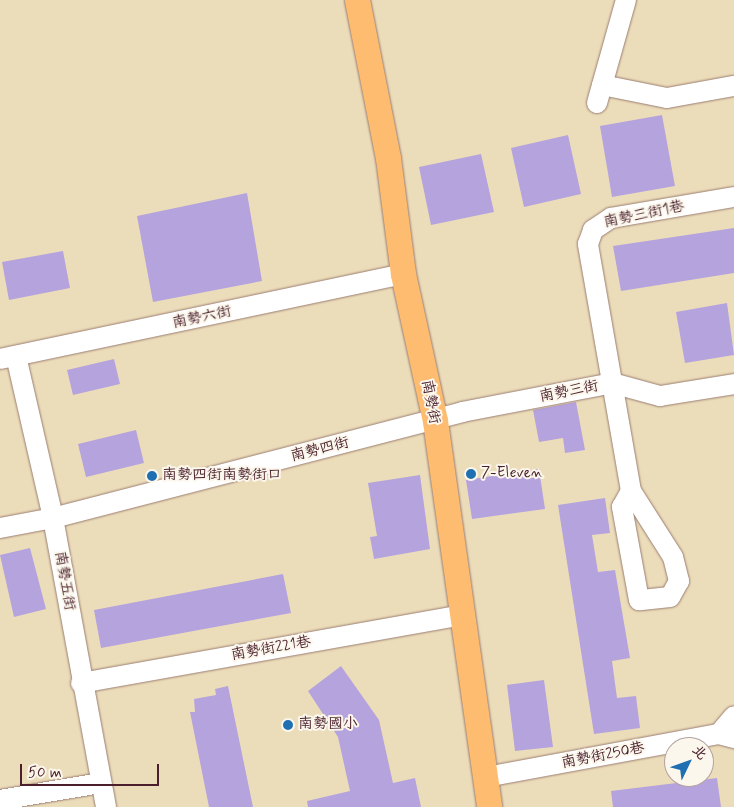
<!DOCTYPE html>
<meta charset="utf-8">
<style>
body{margin:0}
#map{position:relative;width:734px;height:807px;overflow:hidden;background:#ecddba;font-family:Mynerve,"LXGW WenKai TC",sans-serif}
div>[style]{position:absolute}
[style*='--x']{left:calc(var(--x)*1px);top:calc(var(--y)*1px);width:calc(var(--w)*1px);rotate:calc(var(--a)*1deg)}
.building>*{inset:0;background:#b5a3de}
.roads{filter:drop-shadow(0 0 1px #9b7e72) drop-shadow(0 0 1px #9b7e72)}
.minor>*{height:20px;margin:-10px;padding:0 10px;transform-origin:10px;border-radius:10px;background:#fff}
.major>*{height:25px;margin:-12.5px;padding:0 12.5px;transform-origin:12.5px;border-radius:12.5px;background:#fdbc70}
.dots>*{width:14px;height:14px;translate:-50% -50%;box-sizing:border-box;border:2px solid #fbf7ec;border-radius:50%}
span{translate:-50% -50%;white-space:nowrap;text-align:center;line-height:1.15;-webkit-text-stroke:4px #fbf7ec;paint-order:stroke}
.street-label{font-size:15px;color:#4a1f2b}
.poi-label{font-size:15px;color:#4a1f2b}
.left{translate:0 -50%;text-align:left}
.north{position:absolute;left:664px;top:737px;width:50px;height:50px;box-sizing:border-box;background:#fbf7ec;border:1px solid #b4a19f;border-radius:50%;rotate:48deg;font-size:14px;font-weight:700;line-height:20px;text-align:center;color:#4a1f2b}
.north::after{content:'';display:block;margin:auto;width:18px;height:22px;background:#1f6fb2;clip-path:polygon(50% 0,100% 100%,50% 72%,0 100%)}
.scale{position:absolute;left:20px;top:764px;width:139px;height:22px;box-sizing:border-box;border:2px solid #4a1f2b;border-top:0;padding-left:6px;font-size:15px;line-height:18px;white-space:nowrap;color:#4a1f2b;-webkit-text-stroke:4px #fbf7ec;paint-order:stroke}
</style>
<div id="map">
<div class="building">
<div style="clip-path:polygon(662px 115px,675px 186px,612px 197px,600px 126px)"></div>
<div style="clip-path:polygon(568px 135px,581px 194px,524px 207px,511px 148px)"></div>
<div style="clip-path:polygon(481px 154px,494px 212px,431px 225px,419px 167px)"></div>
<div style="clip-path:polygon(247px 193px,262px 281px,153px 302px,137px 216px)"></div>
<div style="clip-path:polygon(734px 228px,734px 273px,621px 291px,613px 246px)"></div>
<div style="clip-path:polygon(63px 251px,70px 288px,9px 300px,2px 262px)"></div>
<div style="clip-path:polygon(727px 303px,734px 355px,685px 363px,676px 312px)"></div>
<div style="clip-path:polygon(114px 359px,120px 384px,73px 395px,67px 370px)"></div>
<div style="clip-path:polygon(576px 402px,585px 450px,565px 453px,563px 438px,539px 442px,533px 410px)"></div>
<div style="clip-path:polygon(136px 430px,144px 463px,86px 477px,78px 444px)"></div>
<div style="clip-path:polygon(539px 469px,545px 509px,472px 519px,466px 480px)"></div>
<div style="clip-path:polygon(420px 475px,430px 549px,374px 559px,370px 537px,377px 536px,368px 483px)"></div>
<div style="clip-path:polygon(605px 498px,610px 533px,592px 535px,598px 572px,615px 570px,630px 658px,612px 661px,617px 698px,636px 696px,640px 728px,594px 734px,558px 505px)"></div>
<div style="clip-path:polygon(30px 548px,46px 609px,14px 617px,0 555px)"></div>
<div style="clip-path:polygon(283px 574px,291px 613px,101px 648px,94px 610px)"></div>
<div style="clip-path:polygon(341px 666px,379px 720px,393px 783px,415px 778px,421px 807px,308px 807px,307px 801px,350px 791px,338px 737px,308px 691px)"></div>
<div style="clip-path:polygon(544px 680px,553px 747px,515px 751px,507px 685px)"></div>
<div style="clip-path:polygon(228px 686px,253px 807px,209px 807px,190px 712px,195px 712px,194px 699px,216px 695px,215px 689px)"></div>
<div style="clip-path:polygon(717px 778px,721px 807px,613px 807px,611px 791px)"></div>
</div>
<div class="roads">
<div class="minor">
<div style="--x:602;--y:85;--w:66;--a:11.3"></div>
<div style="--x:667;--y:98;--w:68;--a:-10.2"></div>
<div style="--x:597;--y:103;--w:107;--a:-74.3"></div>
<div style="--x:16;--y:356;--w:166;--a:77.1"></div>
<div style="--x:53;--y:518;--w:294;--a:79.6"></div>
<div style="--x:0;--y:359;--w:412;--a:-11.9"></div>
<div style="--x:631;--y:491;--w:78;--a:57.5"></div>
<div style="--x:673;--y:557;--w:25;--a:76"></div>
<div style="--x:679;--y:581;--w:18;--a:119"></div>
<div style="--x:670;--y:597;--w:31;--a:174"></div>
<div style="--x:639;--y:600;--w:95;--a:-100.4"></div>
<div style="--x:622;--y:507;--w:18;--a:-61"></div>
<div style="--x:631;--y:491;--w:251;--a:-99.9"></div>
<div style="--x:588;--y:244;--w:15;--a:-70"></div>
<div style="--x:593;--y:230;--w:22;--a:-34"></div>
<div style="--x:611;--y:218;--w:125;--a:-9.7"></div>
<div style="--x:0;--y:528;--w:54;--a:-10.7"></div>
<div style="--x:53;--y:518;--w:423;--a:-14.5"></div>
<div style="--x:462;--y:412;--w:153;--a:-10.9"></div>
<div style="--x:612;--y:383;--w:50;--a:15.2"></div>
<div style="--x:660;--y:396;--w:75;--a:-9.2"></div>
<div style="--x:81;--y:683;--w:387;--a:-10.1"></div>
<div style="--x:719;--y:734;--w:23;--a:-50"></div>
<div style="--x:486;--y:777;--w:237;--a:-10.5"></div>
<div style="--x:719;--y:734;--w:16;--a:15"></div>
<div style="--x:0;--y:800;--w:102;--a:-9.6"></div>
</div>
<div class="major">
<div style="--x:357;--y:0;--w:161;--a:78.9"></div>
<div style="--x:388;--y:158;--w:117;--a:82.6"></div>
<div style="--x:403;--y:274;--w:150;--a:77.7"></div>
<div style="--x:435;--y:421;--w:390;--a:82"></div>
</div>
</div>
<div class="dots">
<div style="left:471px;top:474px;background:#1f6fb2"></div>
<div style="left:152px;top:476px;background:#1f6fb2"></div>
<div style="left:288px;top:725px;background:#1f6fb2"></div>
</div>
<div class="street-label">
<span style="left:644px;top:215px;rotate:-12deg">南勢三街1巷</span>
<span style="left:202px;top:318px;rotate:-12deg">南勢六街</span>
<span style="left:569px;top:392px;rotate:-11deg">南勢三街</span>
<span style="left:430px;top:402px;rotate:79deg">南勢街</span>
<span style="left:320px;top:450px;rotate:-14deg">南勢四街</span>
<span style="left:64px;top:581px;rotate:80deg">南勢五街</span>
<span style="left:271px;top:649px;rotate:-10deg">南勢街221巷</span>
<span style="left:603px;top:756px;rotate:-11deg">南勢街250巷</span>
</div>
<div class="poi-label">
<span class="left" style="left:481px;top:474px">7-Eleven</span>
<span class="left" style="left:162px;top:476px">南勢四街南勢街口</span>
<span class="left" style="left:298px;top:725px">南勢國小</span>
</div>
<div class="north">北</div>
<div class="scale">50 m</div>
</div>
